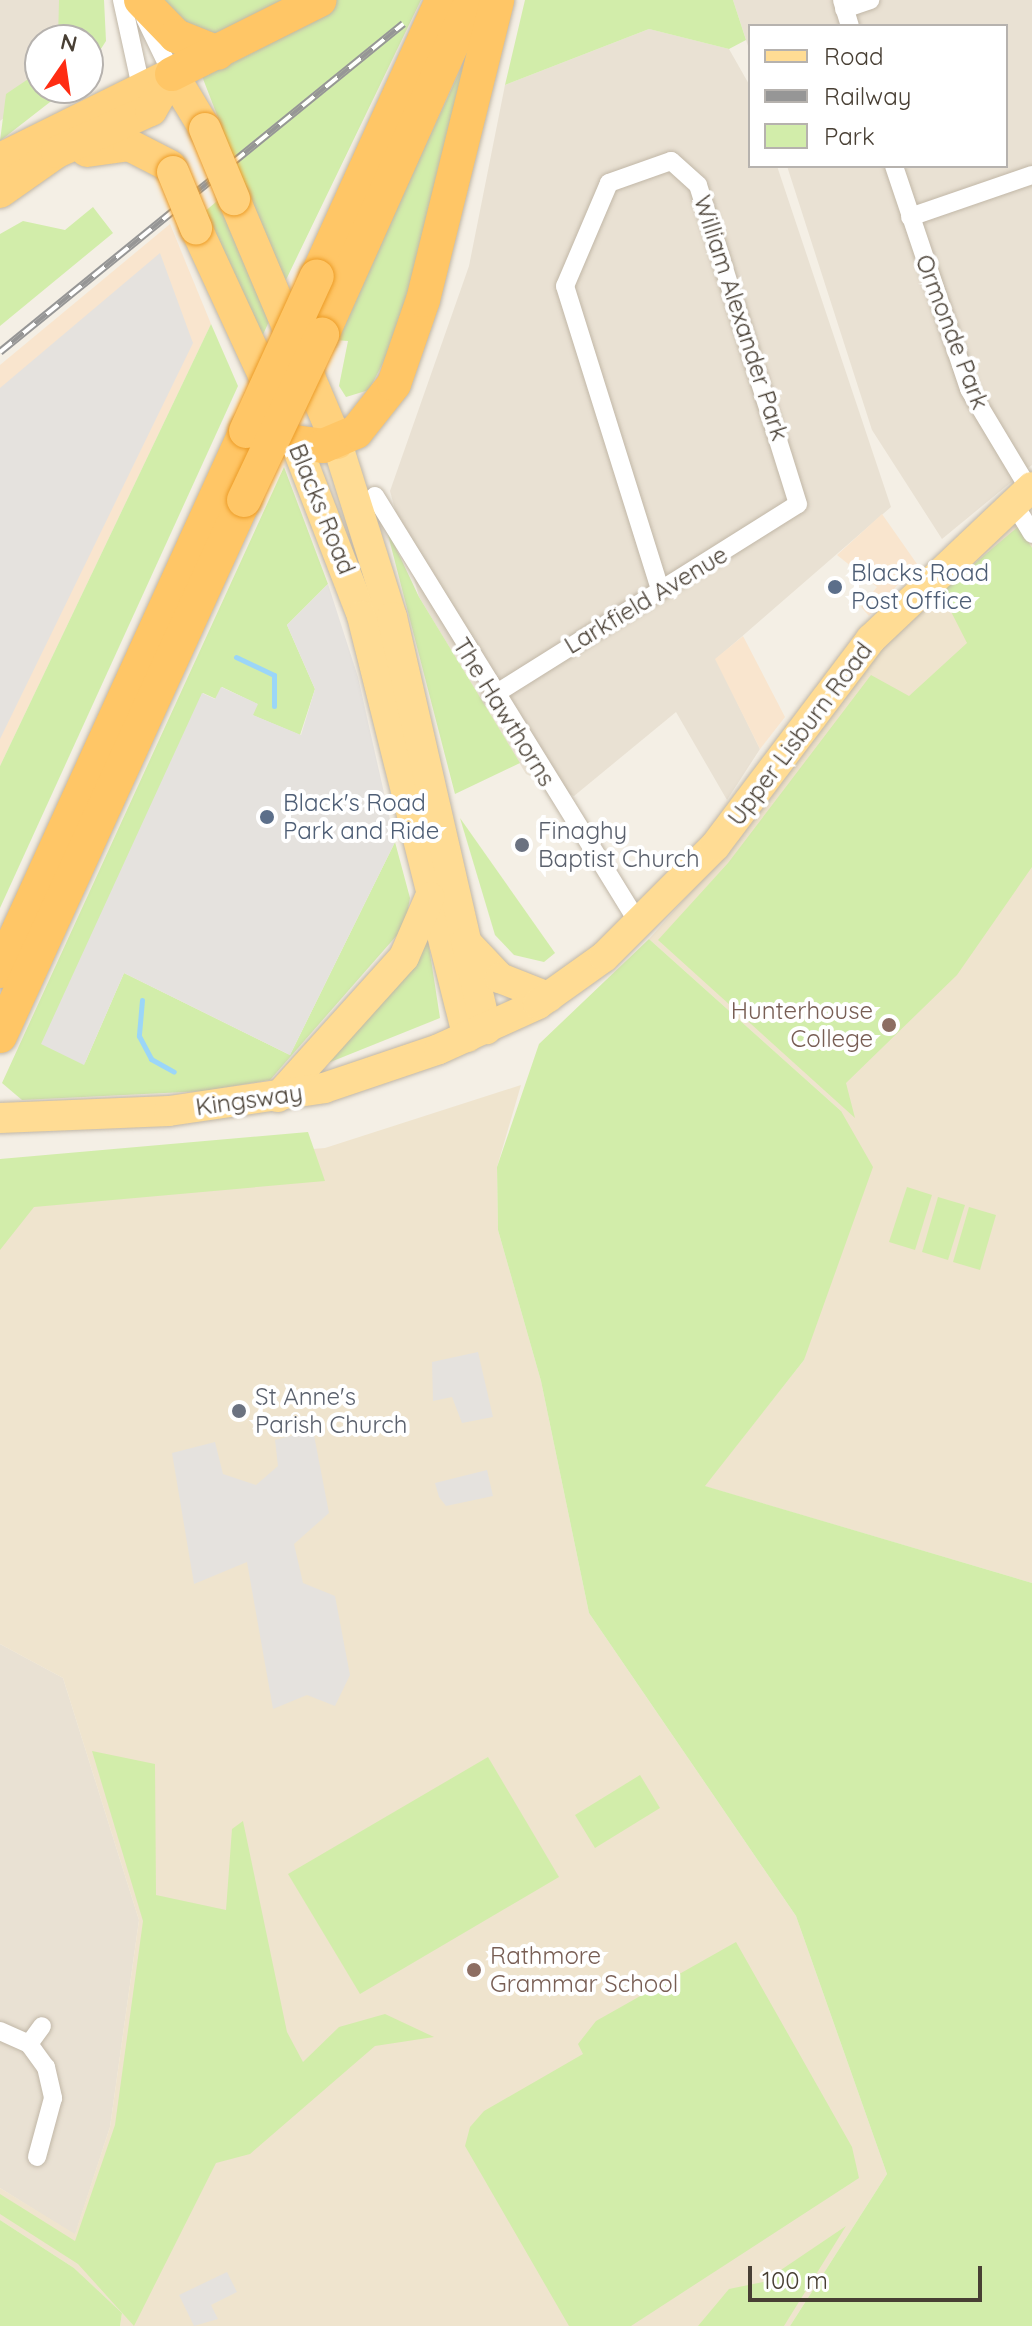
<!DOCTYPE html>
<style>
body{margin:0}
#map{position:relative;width:1032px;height:2326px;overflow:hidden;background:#f4efe5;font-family:Quicksand,sans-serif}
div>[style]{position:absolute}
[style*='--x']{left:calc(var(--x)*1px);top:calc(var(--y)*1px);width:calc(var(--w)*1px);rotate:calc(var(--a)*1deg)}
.residential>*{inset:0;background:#e9e1d3}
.commercial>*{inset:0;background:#f9e5ce}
.education>*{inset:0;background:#efe4ce}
.green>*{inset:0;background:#d2edaa}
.parking>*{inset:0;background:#e5e2de}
.stream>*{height:5px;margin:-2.5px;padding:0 2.5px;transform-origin:2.5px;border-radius:2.5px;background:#9bd6f8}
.roads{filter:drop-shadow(0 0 2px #c1b7a7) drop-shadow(0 0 2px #c1b7a7)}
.minor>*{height:18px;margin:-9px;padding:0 9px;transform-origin:9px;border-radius:9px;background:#fff}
.primary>*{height:30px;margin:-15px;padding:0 15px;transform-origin:15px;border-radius:15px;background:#ffdc94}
.trunk>*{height:32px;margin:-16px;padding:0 16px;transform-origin:16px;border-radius:16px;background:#ffd17d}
.motorway>*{height:34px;margin:-17px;padding:0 17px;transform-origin:17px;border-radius:17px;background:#ffc666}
.rail>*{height:8px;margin-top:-4px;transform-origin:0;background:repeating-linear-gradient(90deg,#fff 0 15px,#969696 0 30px);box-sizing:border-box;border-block:2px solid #969696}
.bridges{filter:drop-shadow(0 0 2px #ed9c27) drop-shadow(0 0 2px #ed9c27)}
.trunk-bridge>*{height:32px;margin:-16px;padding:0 16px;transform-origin:16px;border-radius:16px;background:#ffd17d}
.motorway-bridge>*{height:34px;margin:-17px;padding:0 17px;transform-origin:17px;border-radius:17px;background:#ffc666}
.dots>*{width:22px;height:22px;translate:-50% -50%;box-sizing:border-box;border:4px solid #fff;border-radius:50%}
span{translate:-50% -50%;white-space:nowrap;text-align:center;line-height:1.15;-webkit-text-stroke:8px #fff;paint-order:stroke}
.street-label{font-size:24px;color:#483f34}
.service-label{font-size:24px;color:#4e5e75}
.left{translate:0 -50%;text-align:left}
.worship-label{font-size:24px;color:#5b616d}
.education-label{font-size:24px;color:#785e54}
.right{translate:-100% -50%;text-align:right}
.legend{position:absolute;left:748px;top:24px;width:260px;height:144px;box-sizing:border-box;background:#fff;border:2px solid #b6b2ae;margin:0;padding:10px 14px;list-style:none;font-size:24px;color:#483f34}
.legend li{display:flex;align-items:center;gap:16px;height:40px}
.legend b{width:40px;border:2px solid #b6b2ae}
.north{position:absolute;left:24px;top:24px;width:80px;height:80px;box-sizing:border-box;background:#fff;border:2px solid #b6b2ae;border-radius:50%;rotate:13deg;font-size:22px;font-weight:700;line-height:32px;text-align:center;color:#483f34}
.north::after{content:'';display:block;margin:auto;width:28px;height:36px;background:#ff2c12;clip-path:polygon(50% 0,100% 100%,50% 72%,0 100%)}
.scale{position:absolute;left:748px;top:2266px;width:234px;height:36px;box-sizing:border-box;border:4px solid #483f34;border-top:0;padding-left:10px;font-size:24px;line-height:28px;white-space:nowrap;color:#483f34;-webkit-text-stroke:6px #fff;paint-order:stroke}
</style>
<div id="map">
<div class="residential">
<div style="clip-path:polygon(0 0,73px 0,70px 40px,40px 40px,40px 88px,0 121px)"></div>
<div style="clip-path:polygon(733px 0,1032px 0,1032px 465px,942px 539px,872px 430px,787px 166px,1006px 166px,1006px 26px,750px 26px,750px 52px)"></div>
<div style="clip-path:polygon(649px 29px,729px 49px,750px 86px,750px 166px,777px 166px,891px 507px,716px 659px,760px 749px,727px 800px,676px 712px,574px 796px,526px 774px,419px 597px,390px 491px,469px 266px,505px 85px)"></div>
<div style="clip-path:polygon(0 1644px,63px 1678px,139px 1920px,110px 2127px,75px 2235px,0 2188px)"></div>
</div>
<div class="commercial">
<div style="clip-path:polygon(170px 224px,211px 324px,0 766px,0 365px)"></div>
<div style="clip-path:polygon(882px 514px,917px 564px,869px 616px,861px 607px,877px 587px,837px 555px)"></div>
<div style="clip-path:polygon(743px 636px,785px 717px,760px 749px,715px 659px)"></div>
</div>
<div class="education">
<div style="clip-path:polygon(1018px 515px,1032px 538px,1032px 1583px,704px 1486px,804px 1360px,841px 1111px,649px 939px,721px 858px,886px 639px)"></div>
<div style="clip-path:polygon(521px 1085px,497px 1167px,498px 1230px,541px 1381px,589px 1613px,796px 1916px,887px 2174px,790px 2326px,120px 2326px,122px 2313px,74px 2268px,0 2220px,0 2188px,75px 2234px,110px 2127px,139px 1920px,63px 1678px,0 1644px,0 1198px,149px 1162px,325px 1148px)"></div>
</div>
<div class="green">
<div style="clip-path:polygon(59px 0,104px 0,106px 41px,88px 69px,88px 40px,58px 40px)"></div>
<div style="clip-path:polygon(161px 0,421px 0,283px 286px,200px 71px)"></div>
<div style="clip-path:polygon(525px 0,733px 0,746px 40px,729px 49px,649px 29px,505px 85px)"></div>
<div style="clip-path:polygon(479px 30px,401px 328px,369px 390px,346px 397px,339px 386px,348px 341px,335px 340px)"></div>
<div style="clip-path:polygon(40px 71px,40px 88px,68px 88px,0 141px,6px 94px)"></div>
<div style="clip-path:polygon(223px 196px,273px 313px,259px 343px,203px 213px)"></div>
<div style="clip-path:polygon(93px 207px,113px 233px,0 326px,0 234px,23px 221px,65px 230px)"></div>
<div style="clip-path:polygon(211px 324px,238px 386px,0 908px,0 766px)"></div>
<div style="clip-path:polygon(284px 467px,328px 584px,287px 625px,315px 689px,300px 735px,252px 715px,257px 704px,222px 687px,216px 699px,203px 693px,84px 1065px,124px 973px,290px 1055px,395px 842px,410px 898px,405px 926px,270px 1080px,205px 1091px,22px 1100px,2px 1083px)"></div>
<div style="clip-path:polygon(1019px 526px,1032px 548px,1032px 867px,957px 975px,846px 1083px,855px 1118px,658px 940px,728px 863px,871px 675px,909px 696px,967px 643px,941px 592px)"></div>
<div style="clip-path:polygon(386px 527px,419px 597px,520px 763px,455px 794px)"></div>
<div style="clip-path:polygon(460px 818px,555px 953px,544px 962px,514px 955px,495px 935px)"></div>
<div style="clip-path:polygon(649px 939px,841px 1111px,873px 1167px,804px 1360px,705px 1486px,1032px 1583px,1032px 2326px,790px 2326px,887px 2174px,796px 1916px,589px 1613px,541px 1381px,498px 1230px,497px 1167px,539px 1044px)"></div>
<div style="clip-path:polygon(428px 940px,440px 1018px,323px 1065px)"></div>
<div style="clip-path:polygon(308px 1132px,325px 1181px,34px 1207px,0 1250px,0 1159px)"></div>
<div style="clip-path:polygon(907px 1187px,932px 1195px,915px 1250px,889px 1242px)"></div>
<div style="clip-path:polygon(938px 1197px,965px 1205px,948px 1260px,922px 1252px)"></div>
<div style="clip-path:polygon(969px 1207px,996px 1215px,980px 1270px,953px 1262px)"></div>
<div style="clip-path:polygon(92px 1751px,155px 1764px,156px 1895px,226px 1910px,232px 1829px,243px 1821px,287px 2032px,303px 2062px,339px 2027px,385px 2014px,434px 2037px,375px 2046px,250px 2154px,216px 2163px,134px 2326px,78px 2264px,0 2214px,0 2194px,75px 2241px,115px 2125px,143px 1921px)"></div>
<div style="clip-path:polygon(488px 1757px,559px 1877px,360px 1994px,288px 1874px)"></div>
<div style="clip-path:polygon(640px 1775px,660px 1808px,595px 1848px,575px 1815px)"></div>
<div style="clip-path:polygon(736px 1942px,852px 2147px,859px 2178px,631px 2326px,569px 2326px,465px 2146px,470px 2127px,484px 2111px,583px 2054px,578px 2044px,596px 2021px)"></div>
<div style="clip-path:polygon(0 2220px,74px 2268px,122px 2313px,120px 2326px,0 2326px)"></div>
<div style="clip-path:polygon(846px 2226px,784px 2326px,698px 2326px,729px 2289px,763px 2282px)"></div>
</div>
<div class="parking">
<div style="clip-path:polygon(160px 253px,193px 343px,0 739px,0 388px)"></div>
<div style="clip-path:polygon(328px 584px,358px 677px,395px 842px,290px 1055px,124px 973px,84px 1065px,41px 1044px,202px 693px,215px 699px,221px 687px,258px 704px,253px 715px,301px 735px,315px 689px,287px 625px)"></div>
<div style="clip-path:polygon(478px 1352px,493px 1417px,462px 1423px,452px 1397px,433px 1401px,432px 1362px)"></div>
<div style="clip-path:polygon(313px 1430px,329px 1513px,294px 1544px,303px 1583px,335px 1596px,350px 1675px,335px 1706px,307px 1695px,273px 1709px,247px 1562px,194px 1584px,172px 1453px,215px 1442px,223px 1474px,256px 1485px,278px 1466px,275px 1440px)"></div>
<div style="clip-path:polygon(487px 1470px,493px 1496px,446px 1506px,439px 1497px,435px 1483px)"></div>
<div style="clip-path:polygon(227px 2272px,237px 2292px,211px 2305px,218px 2319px,194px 2326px,179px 2295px)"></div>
</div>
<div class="stream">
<div style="--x:236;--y:657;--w:42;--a:25.3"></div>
<div style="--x:274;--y:675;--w:31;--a:90"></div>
<div style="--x:142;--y:1000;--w:36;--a:95"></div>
<div style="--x:139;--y:1036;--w:26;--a:62"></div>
<div style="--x:151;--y:1059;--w:26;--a:29"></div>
</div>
<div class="roads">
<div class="minor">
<div style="--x:122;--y:0;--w:89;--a:77.7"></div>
<div style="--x:842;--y:0;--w:27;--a:73"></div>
<div style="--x:844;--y:9;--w:28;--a:-19"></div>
<div style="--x:145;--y:18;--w:62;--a:64.3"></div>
<div style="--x:894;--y:166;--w:235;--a:71.4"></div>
<div style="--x:969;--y:389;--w:117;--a:59"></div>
<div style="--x:910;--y:217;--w:129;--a:-19"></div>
<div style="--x:375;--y:496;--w:503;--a:58.33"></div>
<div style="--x:1013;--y:502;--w:37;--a:59"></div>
<div style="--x:492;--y:696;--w:361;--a:-32.1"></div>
<div style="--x:798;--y:504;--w:334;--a:-107.4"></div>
<div style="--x:698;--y:185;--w:36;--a:-138"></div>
<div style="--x:671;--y:161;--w:66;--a:160.5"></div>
<div style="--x:609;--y:183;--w:112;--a:113.1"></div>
<div style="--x:565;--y:286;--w:318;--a:72.6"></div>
<div style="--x:0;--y:2031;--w:32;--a:24"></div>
<div style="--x:29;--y:2044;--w:29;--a:54"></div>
<div style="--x:46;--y:2067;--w:32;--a:77"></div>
<div style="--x:53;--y:2098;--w:61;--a:105.2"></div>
<div style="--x:29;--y:2044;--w:22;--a:-54"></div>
</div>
<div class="primary">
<div style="--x:295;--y:442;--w:186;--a:68.9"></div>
<div style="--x:362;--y:616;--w:434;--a:75.9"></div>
<div style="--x:337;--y:443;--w:182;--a:72.5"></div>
<div style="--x:392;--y:617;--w:423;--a:77.1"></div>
<div style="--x:466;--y:942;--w:50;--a:46.6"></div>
<div style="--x:500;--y:978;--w:52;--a:21.6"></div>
<div style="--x:278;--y:1097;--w:188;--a:-48"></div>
<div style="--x:404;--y:957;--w:65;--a:-66.6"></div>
<div style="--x:0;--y:1118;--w:169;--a:-2.4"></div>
<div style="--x:169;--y:1111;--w:157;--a:-8.4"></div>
<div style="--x:324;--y:1088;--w:121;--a:-18.7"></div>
<div style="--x:439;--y:1049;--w:109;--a:-24.4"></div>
<div style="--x:538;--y:1004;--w:81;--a:-35.5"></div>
<div style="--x:604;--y:957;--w:157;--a:-45"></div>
<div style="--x:715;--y:846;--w:259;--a:-53"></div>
<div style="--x:871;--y:639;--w:221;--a:-43.4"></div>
</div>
<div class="trunk">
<div style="--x:172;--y:74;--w:64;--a:59"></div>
<div style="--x:87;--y:151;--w:42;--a:-8.1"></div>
<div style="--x:129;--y:145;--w:46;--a:27.1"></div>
<div style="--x:0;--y:159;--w:192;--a:-26.3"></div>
<div style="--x:0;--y:192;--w:70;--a:-35.1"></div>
<div style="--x:57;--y:152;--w:103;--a:-24.1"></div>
<div style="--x:151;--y:110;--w:42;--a:-59.7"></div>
<div style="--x:234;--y:199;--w:265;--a:67.1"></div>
<div style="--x:196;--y:228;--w:193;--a:65.2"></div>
</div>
<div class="motorway">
<div style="--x:141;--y:0;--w:50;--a:45.8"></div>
<div style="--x:176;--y:36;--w:45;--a:22"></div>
<div style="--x:172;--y:74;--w:165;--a:-26.6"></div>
<div style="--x:317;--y:276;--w:303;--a:-65.6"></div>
<div style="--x:322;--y:335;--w:367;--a:-65.9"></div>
<div style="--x:295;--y:442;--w:28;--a:8"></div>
<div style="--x:323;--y:446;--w:36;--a:-23"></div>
<div style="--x:356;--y:432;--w:61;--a:-51.6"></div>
<div style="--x:394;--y:384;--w:89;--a:-71"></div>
<div style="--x:423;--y:300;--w:309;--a:-76.1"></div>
<div style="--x:0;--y:971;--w:593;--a:-65.51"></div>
<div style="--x:0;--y:1036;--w:589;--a:-65.52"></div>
</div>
</div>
<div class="rail">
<div style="--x:0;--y:352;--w:520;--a:-39.14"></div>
</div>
<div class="bridges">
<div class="trunk-bridge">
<div style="--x:205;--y:129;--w:76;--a:67.5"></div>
<div style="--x:173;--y:172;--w:61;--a:67.7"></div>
</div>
<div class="motorway-bridge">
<div style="--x:246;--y:431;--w:170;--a:-65.4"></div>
<div style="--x:244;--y:500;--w:183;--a:-64.7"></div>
</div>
</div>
<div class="dots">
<div style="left:835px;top:587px;background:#5c6f8a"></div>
<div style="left:267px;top:817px;background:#5c6f8a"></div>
<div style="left:522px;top:845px;background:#6b7280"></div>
<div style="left:889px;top:1025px;background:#8d6e63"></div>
<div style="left:239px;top:1411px;background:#6b7280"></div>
<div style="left:474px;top:1970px;background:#8d6e63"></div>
</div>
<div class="street-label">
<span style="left:741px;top:318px;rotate:72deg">William Alexander Park</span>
<span style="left:952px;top:332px;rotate:69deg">Ormonde Park</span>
<span style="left:322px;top:509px;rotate:68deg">Blacks Road</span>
<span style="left:646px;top:600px;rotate:-31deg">Larkfield Avenue</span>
<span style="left:504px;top:712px;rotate:58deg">The Hawthorns</span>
<span style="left:800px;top:734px;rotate:-53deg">Upper Lisburn Road</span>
<span style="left:249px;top:1100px;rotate:-8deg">Kingsway</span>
</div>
<div class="service-label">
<span class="left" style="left:851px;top:587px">Blacks Road<br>Post Office</span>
<span class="left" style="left:283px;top:817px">Black's Road<br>Park and Ride</span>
</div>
<div class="worship-label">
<span class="left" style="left:538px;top:845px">Finaghy<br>Baptist Church</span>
<span class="left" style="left:255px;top:1411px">St Anne's<br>Parish Church</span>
</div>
<div class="education-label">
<span class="right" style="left:873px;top:1025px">Hunterhouse<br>College</span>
<span class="left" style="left:490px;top:1970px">Rathmore<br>Grammar School</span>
</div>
<ul class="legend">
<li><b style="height:10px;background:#ffdc94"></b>Road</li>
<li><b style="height:10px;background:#969696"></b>Railway</li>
<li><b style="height:22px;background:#d2edaa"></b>Park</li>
</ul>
<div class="north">N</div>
<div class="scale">100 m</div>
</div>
